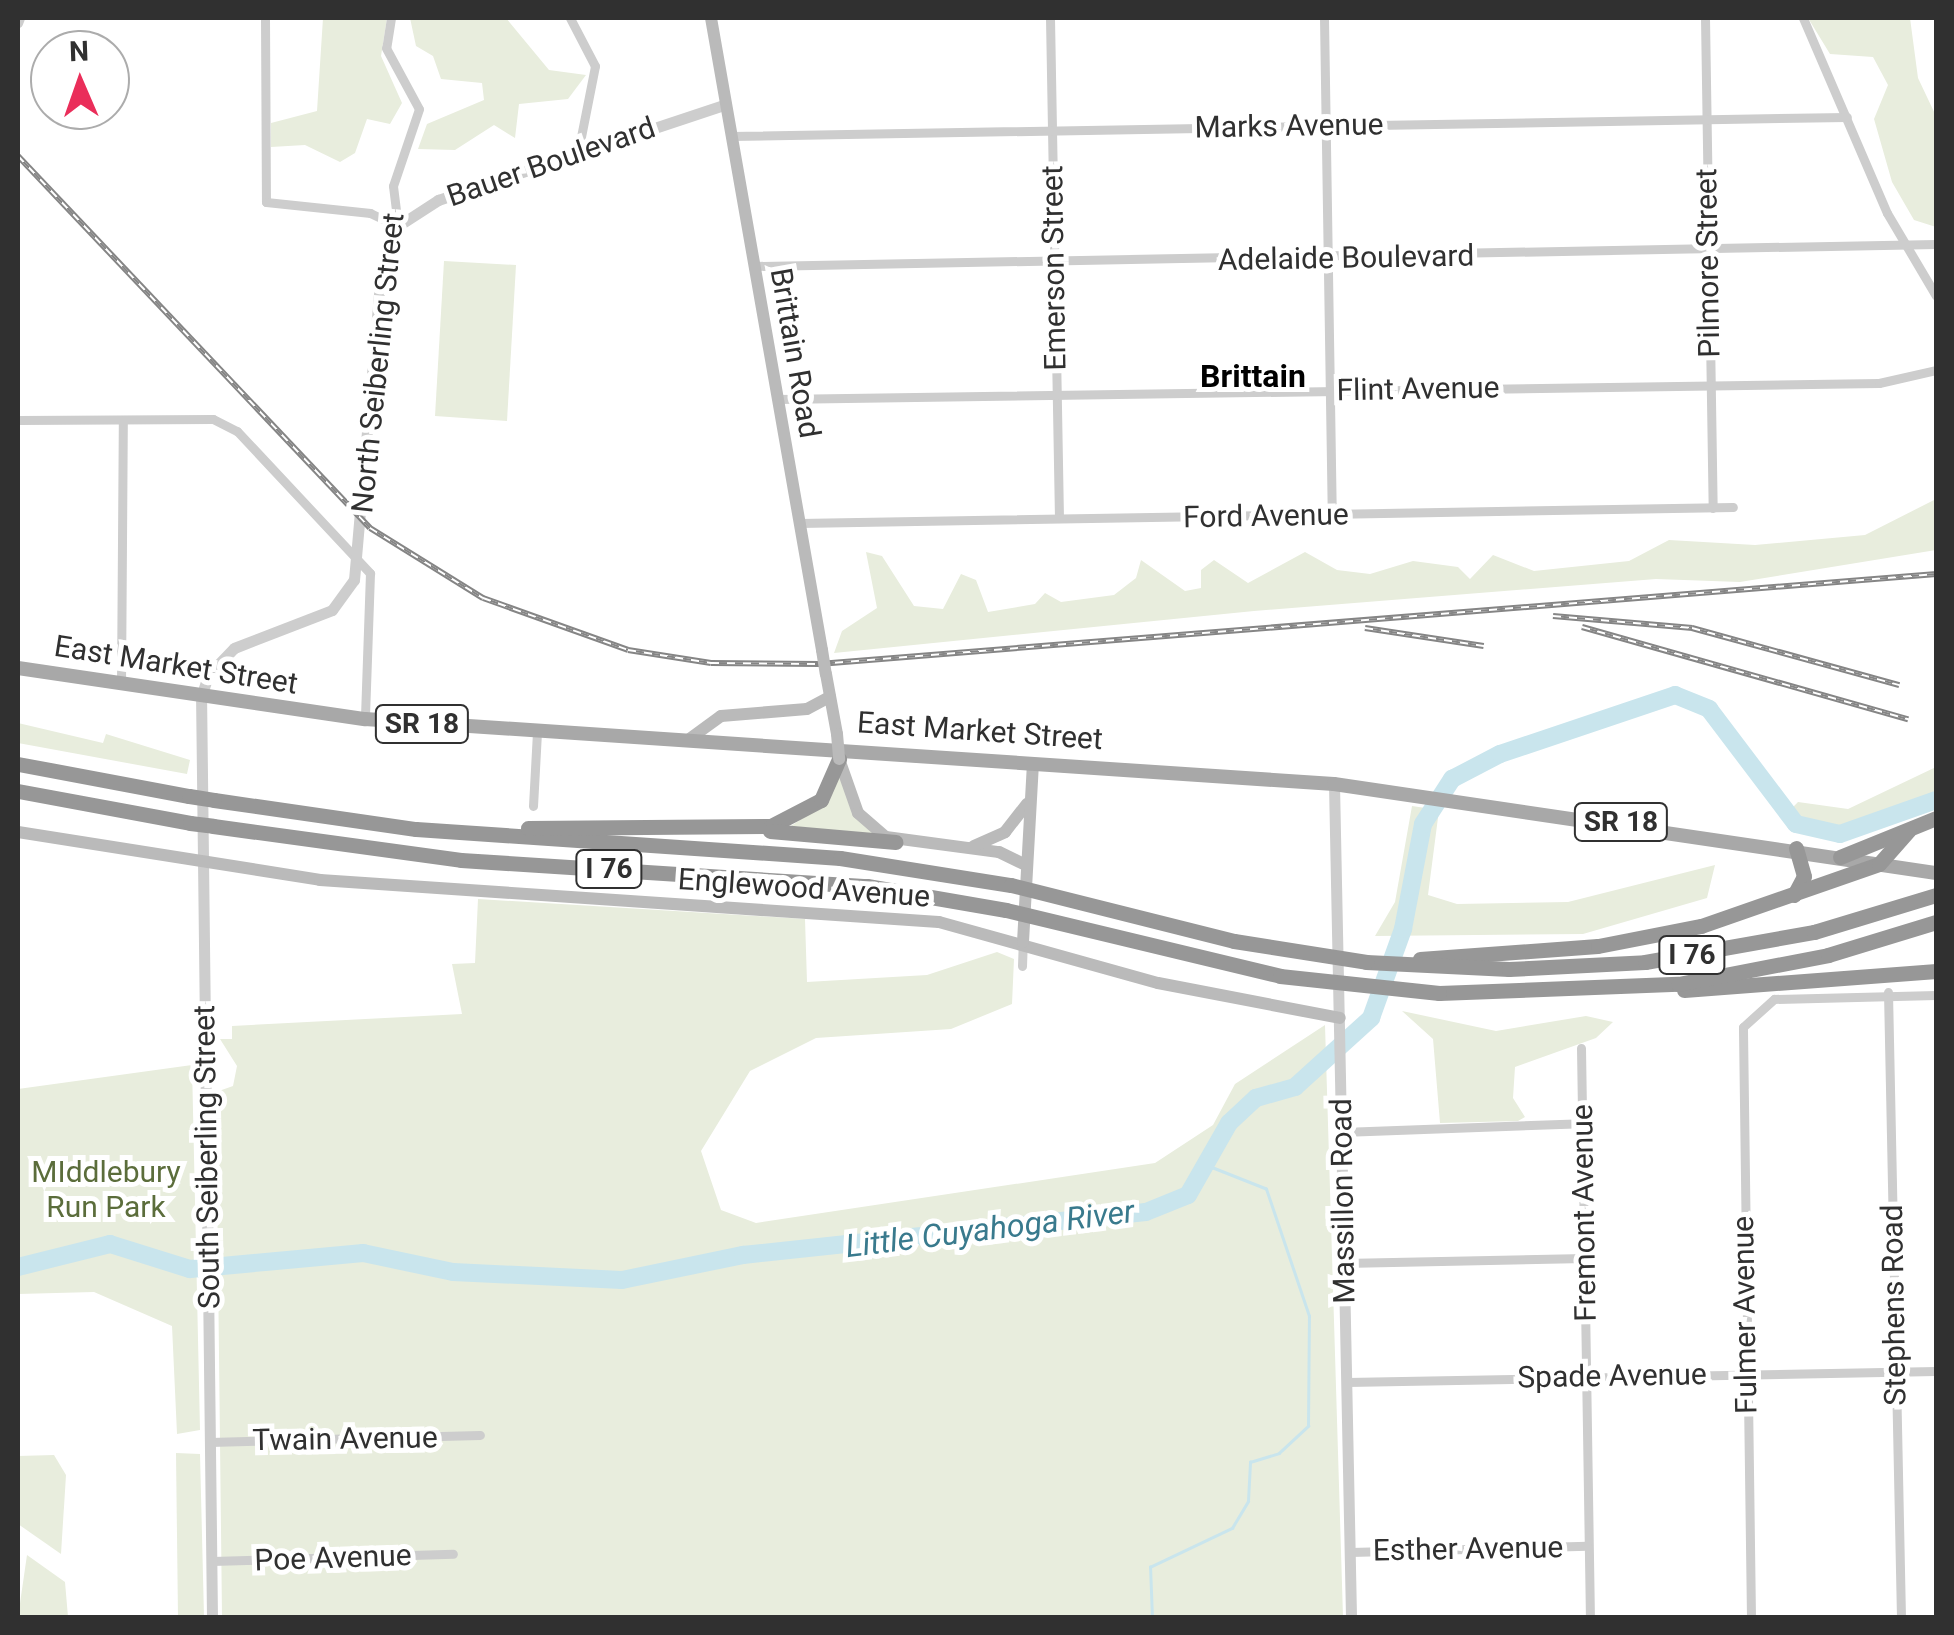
<!DOCTYPE html>
<style>
body{margin:0}
#map{position:relative;width:1954px;height:1635px;overflow:hidden;background:#fff;font-family:Roboto,sans-serif}
div>[style]{position:absolute}
[style*='--x']{left:calc(var(--x)*1px);top:calc(var(--y)*1px);width:calc(var(--w)*1px);rotate:calc(var(--a)*1deg)}
.green>*{inset:0;background:#e8eddd}
.stream>*{height:2.5px;margin:-1.25px;padding:0 1.25px;transform-origin:1.25px;border-radius:1.25px;background:#c9e5ed}
.river>*{height:18px;margin:-9px;padding:0 9px;transform-origin:9px;border-radius:9px;background:#c9e5ed}
.minor>*{height:9px;margin:-4.5px;padding:0 4.5px;transform-origin:4.5px;border-radius:4.5px;background:#cdcdcd}
.tertiary>*{height:11px;margin:-5.5px;padding:0 5.5px;transform-origin:5.5px;border-radius:5.5px;background:#cdcdcd}
.secondary>*{height:12px;margin:-6px;padding:0 6px;transform-origin:6px;border-radius:6px;background:#bababa}
.primary>*{height:14px;margin:-7px;padding:0 7px;transform-origin:7px;border-radius:7px;background:#a8a8a8}
.motorway>*{height:15px;margin:-7.5px;padding:0 7.5px;transform-origin:7.5px;border-radius:7.5px;background:#979797}
.rail>*{height:6px;margin-top:-3px;transform-origin:0;background:repeating-linear-gradient(90deg,#fff 0 8px,#858585 0 16px);box-sizing:border-box;border-block:2px solid #858585}
.secondary-bridge>*{height:12px;margin:-6px;padding:0 6px;transform-origin:6px;border-radius:6px;background:#bababa}
.motorway-bridge>*{height:15px;margin:-7.5px;padding:0 7.5px;transform-origin:7.5px;border-radius:7.5px;background:#979797}
span{translate:-50% -50%;white-space:nowrap;text-align:center;line-height:1.15;-webkit-text-stroke:10px #fff;paint-order:stroke}
.shield-label span{padding:2px 8px;background:#fff;border:2px solid;border-radius:8px;-webkit-text-stroke-width:0}
.shield-label{font-size:28px;color:#303030;font-weight:700}
.street-label{font-size:30px;color:#303030}
.park-label{font-size:30px;color:#5b6d3b}
.neighbourhood-label{font-size:32px;color:#000;font-weight:700}
.water-label{font-size:32px;color:#397a8d;font-style:italic}
.frame{position:absolute;inset:0;border:20px solid #303030;pointer-events:none}
.north{position:absolute;left:30px;top:30px;width:100px;height:100px;box-sizing:border-box;background:#fff;border:2px solid #acacac;border-radius:50%;rotate:358deg;font-size:28px;font-weight:700;line-height:40px;text-align:center;color:#303030}
.north::after{content:'';display:block;margin:auto;width:35px;height:45px;background:#ea2e5a;clip-path:polygon(50% 0,100% 100%,50% 72%,0 100%)}
</style>
<div id="map">
<div class="green">
<div style="clip-path:polygon(323px 18px,387px 18px,381px 56px,402px 103px,390px 124px,367px 119px,355px 153px,340px 162px,305px 145px,271px 147px,271px 123px,317px 111px)"></div>
<div style="clip-path:polygon(410px 18px,506px 18px,549px 70px,586px 75px,568px 99px,519px 104px,515px 138px,494px 125px,455px 150px,418px 149px,427px 124px,484px 100px,482px 83px,441px 79px,433px 56px,416px 46px)"></div>
<div style="clip-path:polygon(1808px 18px,1910px 18px,1918px 78px,1936px 116px,1936px 227px,1914px 220px,1892px 182px,1874px 119px,1888px 85px,1873px 57px,1830px 54px)"></div>
<div style="clip-path:polygon(444px 261px,516px 265px,507px 421px,435px 416px)"></div>
<div style="clip-path:polygon(1936px 499px,1936px 550px,1740px 582px,1656px 579px,1254px 611px,834px 653px,842px 631px,877px 608px,866px 552px,882px 556px,914px 606px,943px 609px,961px 574px,976px 580px,988px 612px,1035px 604px,1045px 593px,1061px 602px,1114px 595px,1136px 578px,1141px 560px,1185px 591px,1201px 588px,1201px 570px,1214px 560px,1248px 583px,1305px 552px,1337px 570px,1370px 574px,1413px 561px,1458px 567px,1470px 579px,1493px 555px,1534px 571px,1629px 561px,1669px 540px,1755px 545px,1865px 535px)"></div>
<div style="clip-path:polygon(18px 723px,103px 743px,106px 734px,190px 760px,187px 774px,18px 743px)"></div>
<div style="clip-path:polygon(1936px 767px,1936px 800px,1893px 820px,1836px 833px,1787px 813px,1798px 802px,1848px 809px)"></div>
<div style="clip-path:polygon(840px 776px,874px 835px,791px 826px,822px 805px)"></div>
<div style="clip-path:polygon(1412px 806px,1439px 810px,1428px 895px,1457px 904px,1568px 902px,1715px 865px,1707px 898px,1583px 934px,1375px 936px,1395px 902px)"></div>
<div style="clip-path:polygon(478px 899px,805px 919px,807px 982px,927px 975px,997px 952px,1014px 959px,1012px 1004px,951px 1029px,816px 1038px,750px 1071px,701px 1151px,721px 1210px,756px 1223px,1155px 1163px,1213px 1125px,1235px 1084px,1325px 1025px,1343px 1617px,222px 1617px,216px 1092px,233px 1086px,237px 1066px,220px 1039px,232px 1039px,232px 1026px,462px 1014px,452px 964px,475px 963px)"></div>
<div style="clip-path:polygon(1402px 1011px,1496px 1031px,1586px 1016px,1613px 1022px,1596px 1038px,1515px 1067px,1513px 1098px,1525px 1117px,1518px 1121px,1440px 1123px,1433px 1039px)"></div>
<div style="clip-path:polygon(192px 1065px,200px 1430px,177px 1434px,172px 1326px,94px 1292px,18px 1294px,18px 1089px)"></div>
<div style="clip-path:polygon(176px 1453px,200px 1454px,204px 1617px,178px 1617px)"></div>
<div style="clip-path:polygon(54px 1455px,66px 1475px,61px 1554px,18px 1524px,18px 1456px)"></div>
<div style="clip-path:polygon(27px 1555px,65px 1582px,68px 1617px,18px 1617px)"></div>
</div>
<div class="stream">
<div style="--x:1152;--y:1618;--w:51;--a:-92.2"></div>
<div style="--x:1150;--y:1567;--w:91;--a:-25.4"></div>
<div style="--x:1232;--y:1528;--w:31;--a:-59"></div>
<div style="--x:1248;--y:1501;--w:39;--a:-87"></div>
<div style="--x:1250;--y:1462;--w:30;--a:-17"></div>
<div style="--x:1279;--y:1453;--w:40;--a:-43"></div>
<div style="--x:1308;--y:1426;--w:110;--a:-89.5"></div>
<div style="--x:1309;--y:1316;--w:134;--a:-108.7"></div>
<div style="--x:1266;--y:1189;--w:62;--a:-158.4"></div>
</div>
<div class="river">
<div style="--x:18;--y:1267;--w:95;--a:-14"></div>
<div style="--x:110;--y:1244;--w:84;--a:17.4"></div>
<div style="--x:190;--y:1269;--w:174;--a:-5.3"></div>
<div style="--x:363;--y:1253;--w:92;--a:11.9"></div>
<div style="--x:453;--y:1272;--w:169;--a:2.7"></div>
<div style="--x:622;--y:1280;--w:124;--a:-11.7"></div>
<div style="--x:743;--y:1255;--w:405;--a:-6.1"></div>
<div style="--x:1146;--y:1212;--w:45;--a:-22"></div>
<div style="--x:1188;--y:1195;--w:83;--a:-60.3"></div>
<div style="--x:1229;--y:1123;--w:37;--a:-43"></div>
<div style="--x:1256;--y:1098;--w:41;--a:-15.8"></div>
<div style="--x:1295;--y:1087;--w:103;--a:-42.2"></div>
<div style="--x:1371;--y:1018;--w:95;--a:-70.2"></div>
<div style="--x:1403;--y:929;--w:107;--a:-79.2"></div>
<div style="--x:1423;--y:824;--w:54;--a:-57.2"></div>
<div style="--x:1452;--y:779;--w:54;--a:-27.5"></div>
<div style="--x:1500;--y:754;--w:185;--a:-18.6"></div>
<div style="--x:1675;--y:695;--w:37;--a:22"></div>
<div style="--x:1709;--y:709;--w:144;--a:52.9"></div>
<div style="--x:1796;--y:824;--w:45;--a:12.8"></div>
<div style="--x:1840;--y:834;--w:102;--a:-19.5"></div>
</div>
<div class="minor">
<div style="--x:265;--y:18;--w:184;--a:89.7"></div>
<div style="--x:266;--y:202;--w:105;--a:6"></div>
<div style="--x:370;--y:213;--w:31;--a:25"></div>
<div style="--x:391;--y:18;--w:30;--a:99"></div>
<div style="--x:386;--y:48;--w:69;--a:61.6"></div>
<div style="--x:419;--y:109;--w:81;--a:108.7"></div>
<div style="--x:393;--y:186;--w:40;--a:82.9"></div>
<div style="--x:570;--y:18;--w:54;--a:62.5"></div>
<div style="--x:595;--y:66;--w:88;--a:101.2"></div>
<div style="--x:1050;--y:18;--w:500;--a:88.97"></div>
<div style="--x:1324;--y:18;--w:497;--a:89.1"></div>
<div style="--x:1705;--y:18;--w:490;--a:89.1"></div>
<div style="--x:1803;--y:18;--w:212;--a:66.7"></div>
<div style="--x:1887;--y:213;--w:96;--a:59.4"></div>
<div style="--x:18;--y:23;--w:5;--a:-68"></div>
<div style="--x:731;--y:136;--w:1116;--a:-0.98"></div>
<div style="--x:755;--y:266;--w:1181;--a:-1.07"></div>
<div style="--x:778;--y:399;--w:1101;--a:-0.83"></div>
<div style="--x:1879;--y:383;--w:58;--a:-12.8"></div>
<div style="--x:18;--y:420;--w:195;--a:-0.3"></div>
<div style="--x:213;--y:419;--w:27;--a:27"></div>
<div style="--x:237;--y:431;--w:195;--a:46.9"></div>
<div style="--x:370;--y:573;--w:146;--a:92"></div>
<div style="--x:799;--y:523;--w:934;--a:-0.98"></div>
<div style="--x:121;--y:684;--w:264;--a:-89.6"></div>
<div style="--x:533;--y:806;--w:75;--a:-86.9"></div>
<div style="--x:1022;--y:966;--w:24;--a:-88"></div>
<div style="--x:1888;--y:992;--w:626;--a:88.81"></div>
<div style="--x:1581;--y:1048;--w:570;--a:89.1"></div>
<div style="--x:1342;--y:1132;--w:240;--a:-2.1"></div>
<div style="--x:1344;--y:1263;--w:241;--a:-1.2"></div>
<div style="--x:1347;--y:1382;--w:589;--a:-1.07"></div>
<div style="--x:210;--y:1442;--w:270;--a:-1.5"></div>
<div style="--x:1350;--y:1552;--w:237;--a:-1.5"></div>
<div style="--x:212;--y:1561;--w:241;--a:-1.7"></div>
<div style="--x:1751;--y:1618;--w:591;--a:-90.78"></div>
<div style="--x:1743;--y:1027;--w:42;--a:-42.1"></div>
<div style="--x:1774;--y:999;--w:162;--a:-1.4"></div>
</div>
<div class="tertiary">
<div style="--x:1334;--y:784;--w:834;--a:88.83"></div>
<div style="--x:212;--y:1618;--w:921;--a:-90.68"></div>
<div style="--x:201;--y:697;--w:23;--a:-72"></div>
<div style="--x:208;--y:675;--w:37;--a:-46"></div>
<div style="--x:234;--y:648;--w:105;--a:-21.2"></div>
<div style="--x:332;--y:610;--w:37;--a:-54"></div>
<div style="--x:354;--y:580;--w:311;--a:-85"></div>
<div style="--x:381;--y:270;--w:47;--a:-68.9"></div>
<div style="--x:398;--y:226;--w:48;--a:-33"></div>
<div style="--x:438;--y:200;--w:301;--a:-18.4"></div>
</div>
<div class="secondary">
<div style="--x:711;--y:18;--w:642;--a:80.04"></div>
<div style="--x:826;--y:674;--w:61;--a:79.6"></div>
<div style="--x:688;--y:740;--w:41;--a:-36"></div>
<div style="--x:721;--y:716;--w:86;--a:-4.7"></div>
<div style="--x:807;--y:709;--w:26;--a:-28"></div>
<div style="--x:839;--y:759;--w:57;--a:70.6"></div>
<div style="--x:858;--y:813;--w:37;--a:41"></div>
<div style="--x:886;--y:837;--w:114;--a:7.6"></div>
<div style="--x:999;--y:852;--w:30;--a:26"></div>
<div style="--x:18;--y:832;--w:306;--a:9"></div>
<div style="--x:320;--y:880;--w:620;--a:3.88"></div>
<div style="--x:939;--y:922;--w:227;--a:15.6"></div>
<div style="--x:1158;--y:983;--w:185;--a:10.9"></div>
<div style="--x:974;--y:846;--w:34;--a:-24"></div>
<div style="--x:1005;--y:832;--w:36;--a:-52"></div>
<div style="--x:1023;--y:942;--w:179;--a:-86.8"></div>
</div>
<div class="primary">
<div style="--x:18;--y:668;--w:351;--a:8.4"></div>
<div style="--x:365;--y:719;--w:971;--a:3.84"></div>
<div style="--x:1334;--y:784;--w:609;--a:8.41"></div>
</div>
<div class="motorway">
<div style="--x:18;--y:764;--w:174;--a:10.6"></div>
<div style="--x:18;--y:791;--w:175;--a:10.5"></div>
<div style="--x:214;--y:800;--w:204;--a:8.2"></div>
<div style="--x:416;--y:829;--w:425;--a:3.9"></div>
<div style="--x:840;--y:858;--w:173;--a:9"></div>
<div style="--x:213;--y:826;--w:250;--a:7.8"></div>
<div style="--x:461;--y:860;--w:407;--a:3.7"></div>
<div style="--x:867;--y:886;--w:141;--a:9.8"></div>
<div style="--x:528;--y:828;--w:243;--a:-0.5"></div>
<div style="--x:771;--y:826;--w:56;--a:-27.5"></div>
<div style="--x:821;--y:800;--w:45;--a:-66.3"></div>
<div style="--x:770;--y:831;--w:126;--a:5"></div>
<div style="--x:1840;--y:857;--w:104;--a:-22.1"></div>
<div style="--x:1794;--y:895;--w:21;--a:-62"></div>
<div style="--x:1804;--y:876;--w:29;--a:-106"></div>
<div style="--x:1420;--y:959;--w:178;--a:-4.2"></div>
<div style="--x:1598;--y:946;--w:105;--a:-11"></div>
<div style="--x:1701;--y:926;--w:188;--a:-19.2"></div>
<div style="--x:1879;--y:864;--w:45;--a:-48.6"></div>
<div style="--x:1366;--y:962;--w:143;--a:2.8"></div>
<div style="--x:1509;--y:969;--w:136;--a:-2.9"></div>
<div style="--x:1645;--y:962;--w:172;--a:-10.1"></div>
<div style="--x:1814;--y:932;--w:127;--a:-16.9"></div>
<div style="--x:1684;--y:990;--w:253;--a:-4.3"></div>
<div style="--x:1439;--y:993;--w:239;--a:-2.2"></div>
<div style="--x:1678;--y:984;--w:153;--a:-10.9"></div>
<div style="--x:1828;--y:955;--w:113;--a:-17"></div>
</div>
<div class="rail">
<div style="--x:18;--y:156;--w:512;--a:46.58"></div>
<div style="--x:370;--y:528;--w:133;--a:31.8"></div>
<div style="--x:483;--y:598;--w:154;--a:19.7"></div>
<div style="--x:628;--y:650;--w:84;--a:8.9"></div>
<div style="--x:711;--y:663;--w:108;--a:0.5"></div>
<div style="--x:819;--y:664;--w:1121;--a:-4.61"></div>
<div style="--x:1553;--y:616;--w:140;--a:4.9"></div>
<div style="--x:1692;--y:628;--w:215;--a:15.4"></div>
<div style="--x:1582;--y:627;--w:339;--a:15.8"></div>
<div style="--x:1365;--y:628;--w:120;--a:8.6"></div>
</div>
<div class="secondary-bridge">
<div style="--x:822;--y:650;--w:24;--a:81"></div>
<div style="--x:837;--y:734;--w:25;--a:85"></div>
</div>
<div class="motorway-bridge">
<div style="--x:189;--y:796;--w:25;--a:9"></div>
<div style="--x:190;--y:823;--w:23;--a:7"></div>
<div style="--x:1011;--y:885;--w:230;--a:14.1"></div>
<div style="--x:1234;--y:941;--w:134;--a:9"></div>
<div style="--x:1006;--y:910;--w:282;--a:13.5"></div>
<div style="--x:1280;--y:976;--w:160;--a:6.1"></div>
</div>
<div class="shield-label">
<span style="left:422px;top:724px">SR 18</span>
<span style="left:1621px;top:822px">SR 18</span>
<span style="left:609px;top:869px">I 76</span>
<span style="left:1692px;top:955px">I 76</span>
</div>
<div class="street-label">
<span style="left:1289px;top:126px;rotate:-1deg">Marks Avenue</span>
<span style="left:551px;top:162px;rotate:-19deg">Bauer Boulevard</span>
<span style="left:1346px;top:258px;rotate:-1deg">Adelaide Boulevard</span>
<span style="left:1708px;top:263px;rotate:-91deg">Pilmore Street</span>
<span style="left:1054px;top:268px;rotate:-91deg">Emerson Street</span>
<span style="left:795px;top:353px;rotate:80deg">Brittain Road</span>
<span style="left:378px;top:363px;rotate:-84deg">North Seiberling Street</span>
<span style="left:1418px;top:389px;rotate:-1deg">Flint Avenue</span>
<span style="left:1266px;top:516px;rotate:-1deg">Ford Avenue</span>
<span style="left:176px;top:665px;rotate:9deg">East Market Street</span>
<span style="left:980px;top:731px;rotate:4deg">East Market Street</span>
<span style="left:804px;top:888px;rotate:4deg">Englewood Avenue</span>
<span style="left:207px;top:1157px;rotate:-91deg">South Seiberling Street</span>
<span style="left:1343px;top:1201px;rotate:-91deg">Massillon Road</span>
<span style="left:1584px;top:1213px;rotate:-91deg">Fremont Avenue</span>
<span style="left:1894px;top:1305px;rotate:-91deg">Stephens Road</span>
<span style="left:1745px;top:1315px;rotate:-91deg">Fulmer Avenue</span>
<span style="left:1612px;top:1376px;rotate:-1deg">Spade Avenue</span>
<span style="left:345px;top:1439px;rotate:-1deg">Twain Avenue</span>
<span style="left:1468px;top:1549px;rotate:-1deg">Esther Avenue</span>
<span style="left:333px;top:1558px;rotate:-2deg">Poe Avenue</span>
</div>
<div class="park-label">
<span style="left:106px;top:1189px">MIddlebury<br>Run Park</span>
</div>
<div class="neighbourhood-label">
<span style="left:1253px;top:376px">Brittain</span>
</div>
<div class="water-label">
<span style="left:990px;top:1229px;rotate:-7deg">Little Cuyahoga River</span>
</div>
<div class="frame"></div>
<div class="north">N</div>
</div>
